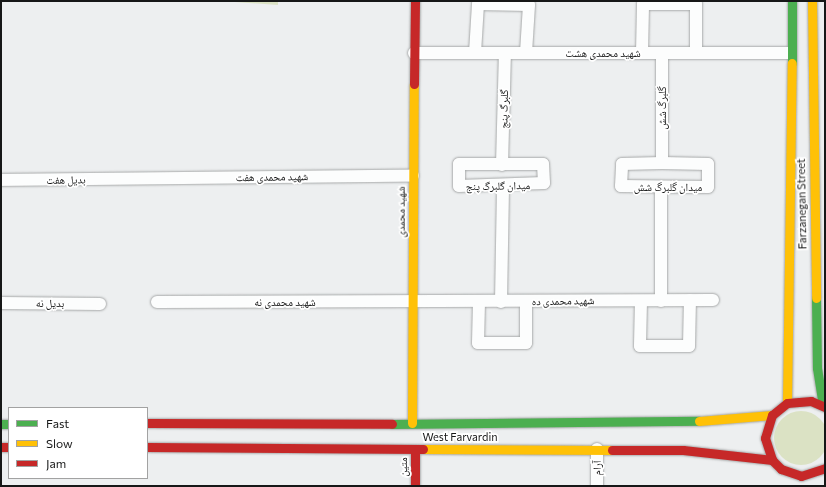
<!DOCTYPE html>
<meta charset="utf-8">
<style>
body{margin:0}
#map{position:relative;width:826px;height:487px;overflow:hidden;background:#edeff0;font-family:Commissioner,"Noto Naskh Arabic",sans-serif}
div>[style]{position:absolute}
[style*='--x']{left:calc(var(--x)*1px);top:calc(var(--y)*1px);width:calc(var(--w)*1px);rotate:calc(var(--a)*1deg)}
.green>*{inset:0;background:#dbe2c4}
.round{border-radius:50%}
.roads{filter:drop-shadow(0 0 1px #a6a8a8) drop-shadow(0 0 1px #a6a8a8)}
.street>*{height:12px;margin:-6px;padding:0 6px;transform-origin:6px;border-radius:6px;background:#fcfdfd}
.fast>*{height:9px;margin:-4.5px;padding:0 4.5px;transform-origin:4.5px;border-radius:4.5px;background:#4caf50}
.slow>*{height:9px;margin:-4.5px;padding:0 4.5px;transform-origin:4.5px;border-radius:4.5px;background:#ffc107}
.jam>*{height:9px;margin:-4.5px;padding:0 4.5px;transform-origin:4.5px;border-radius:4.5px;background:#c62828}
span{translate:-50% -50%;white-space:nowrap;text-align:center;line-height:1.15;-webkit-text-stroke:3.5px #fff;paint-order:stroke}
.street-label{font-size:11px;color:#161717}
.frame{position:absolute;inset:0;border:2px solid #161717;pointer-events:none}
.legend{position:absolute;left:8px;top:407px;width:140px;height:72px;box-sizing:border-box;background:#fff;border:1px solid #a2a2a2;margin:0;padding:5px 7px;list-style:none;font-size:12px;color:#161717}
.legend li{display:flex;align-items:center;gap:8px;height:20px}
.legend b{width:20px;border:1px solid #a2a2a2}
</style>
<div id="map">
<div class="green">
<div style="clip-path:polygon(221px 1px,278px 1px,278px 5px)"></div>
<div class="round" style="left:774px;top:411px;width:54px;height:54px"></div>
</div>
<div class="roads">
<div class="street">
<div style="--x:414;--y:53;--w:377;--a:0"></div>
<div style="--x:475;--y:53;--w:49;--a:-86.5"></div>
<div style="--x:478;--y:4;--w:51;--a:1.1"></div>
<div style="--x:529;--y:5;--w:48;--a:93.6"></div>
<div style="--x:642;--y:53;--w:49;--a:-88.8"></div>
<div style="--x:643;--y:4;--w:53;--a:0"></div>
<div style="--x:696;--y:4;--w:49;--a:90"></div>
<div style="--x:662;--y:53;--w:110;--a:90"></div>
<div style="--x:662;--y:163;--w:46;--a:1.2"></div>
<div style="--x:708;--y:164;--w:23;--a:90"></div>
<div style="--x:708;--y:187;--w:87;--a:-179.3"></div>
<div style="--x:621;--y:186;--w:22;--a:-87"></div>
<div style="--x:622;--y:164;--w:40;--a:-1.4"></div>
<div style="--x:459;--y:164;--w:84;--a:0"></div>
<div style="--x:543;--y:164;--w:19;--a:87"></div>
<div style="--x:544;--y:183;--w:85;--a:178"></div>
<div style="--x:459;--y:186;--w:22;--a:-90"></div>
<div style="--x:502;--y:165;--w:112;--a:-88.5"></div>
<div style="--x:1;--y:180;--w:412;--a:-0.6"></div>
<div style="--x:641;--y:301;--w:45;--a:91.3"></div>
<div style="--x:640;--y:346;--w:49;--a:0"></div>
<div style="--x:689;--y:346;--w:46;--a:-88.8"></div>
<div style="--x:661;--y:301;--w:114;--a:-90"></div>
<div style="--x:157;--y:302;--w:556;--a:-0.21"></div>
<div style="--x:479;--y:302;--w:41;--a:91.4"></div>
<div style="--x:478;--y:343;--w:48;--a:0"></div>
<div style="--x:526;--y:343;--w:41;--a:-90"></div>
<div style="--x:501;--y:302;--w:116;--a:-89"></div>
<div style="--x:1;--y:303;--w:99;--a:0.6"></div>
<div style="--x:597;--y:486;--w:37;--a:-90"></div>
</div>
<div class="fast">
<div style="--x:792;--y:63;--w:62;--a:-90"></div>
<div style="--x:816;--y:298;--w:70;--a:89.2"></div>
<div style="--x:817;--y:368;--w:38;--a:81"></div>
<div style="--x:1;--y:424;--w:8;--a:0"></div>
<div style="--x:392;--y:424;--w:307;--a:-0.6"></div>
</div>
<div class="slow">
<div style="--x:812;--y:1;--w:297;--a:89.2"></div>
<div style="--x:787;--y:403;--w:340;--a:-89.2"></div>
<div style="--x:699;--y:421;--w:73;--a:-4.7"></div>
<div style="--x:412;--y:423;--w:339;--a:-89.7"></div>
<div style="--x:423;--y:449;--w:189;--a:0.3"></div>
</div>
<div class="jam">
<div style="--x:414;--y:84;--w:83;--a:-89.3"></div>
<div style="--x:825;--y:407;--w:15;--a:-157"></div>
<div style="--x:811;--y:401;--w:24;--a:175"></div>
<div style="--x:787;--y:403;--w:19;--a:141"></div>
<div style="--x:772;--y:415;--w:24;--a:107"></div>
<div style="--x:765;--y:438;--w:23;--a:72"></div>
<div style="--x:772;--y:460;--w:13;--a:45"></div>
<div style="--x:781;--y:469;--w:21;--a:19"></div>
<div style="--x:801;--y:476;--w:25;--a:-18"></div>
<div style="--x:147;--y:423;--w:245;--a:0.2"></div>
<div style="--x:1;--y:447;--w:8;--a:0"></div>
<div style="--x:147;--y:447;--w:276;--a:0.4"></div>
<div style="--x:415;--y:449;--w:37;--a:90"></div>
<div style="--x:612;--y:450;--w:71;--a:0"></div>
<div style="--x:683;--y:450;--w:90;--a:6.4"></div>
</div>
</div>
<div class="street-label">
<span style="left:603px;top:53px">شهید محمدی هشت</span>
<span style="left:662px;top:108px;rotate:-90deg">گلبرگ شش</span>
<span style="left:504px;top:109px;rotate:-89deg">گلبرگ پنج</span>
<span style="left:272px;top:177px;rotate:-1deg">شهید محمدی هفت</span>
<span style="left:66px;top:180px;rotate:-1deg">بدیل هفت</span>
<span style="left:498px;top:186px;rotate:-1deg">میدان گلبرگ پنج</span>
<span style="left:668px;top:187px">میدان گلبرگ شش</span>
<span style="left:802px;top:204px;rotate:-91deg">Farzanegan Street</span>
<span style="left:401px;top:212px;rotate:-90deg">شهید محمدی</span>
<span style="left:563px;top:301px;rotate:-1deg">شهید محمدی ده</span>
<span style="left:285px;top:302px">شهید محمدی نه</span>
<span style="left:50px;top:303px">بدیل نه</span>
<span style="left:460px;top:437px">West Farvardin</span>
<span style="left:403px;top:467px;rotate:-90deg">متین</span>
<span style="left:597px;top:468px;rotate:-89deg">آرام</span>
</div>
<div class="frame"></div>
<ul class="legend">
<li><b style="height:5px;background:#4caf50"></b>Fast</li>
<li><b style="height:5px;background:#ffc107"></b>Slow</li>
<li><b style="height:5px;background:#c62828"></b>Jam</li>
</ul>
</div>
